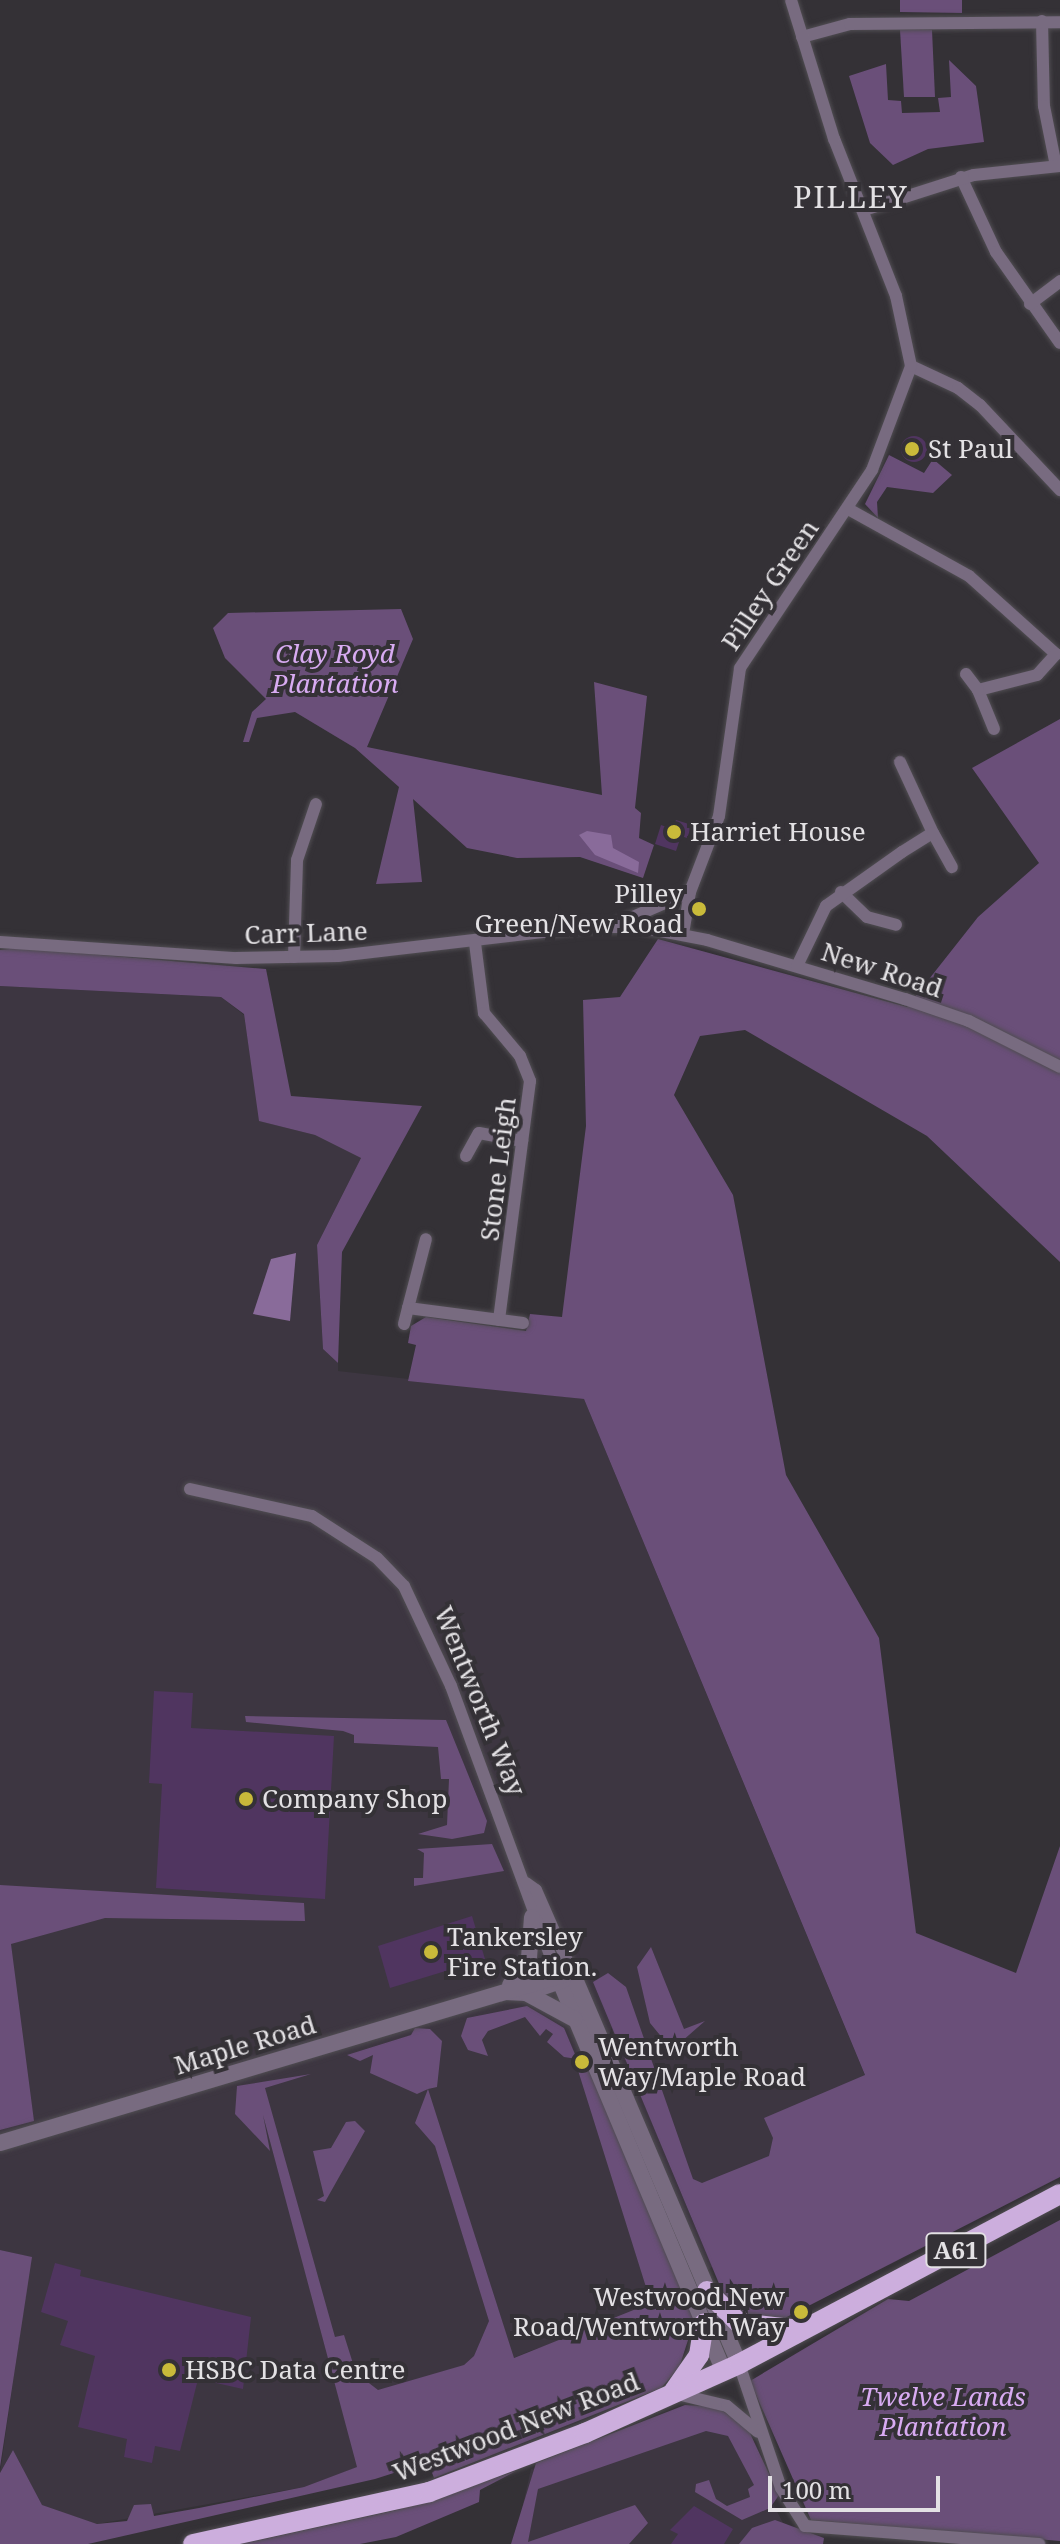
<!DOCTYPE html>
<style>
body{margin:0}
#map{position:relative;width:1060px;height:2544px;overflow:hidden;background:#343136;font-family:"Noto Serif",serif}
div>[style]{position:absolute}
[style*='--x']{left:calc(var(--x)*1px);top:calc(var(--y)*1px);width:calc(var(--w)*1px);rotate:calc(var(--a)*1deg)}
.built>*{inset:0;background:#3d3641}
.green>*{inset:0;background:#6a4f79}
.water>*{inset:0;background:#896b9a}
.building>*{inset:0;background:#503560}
.round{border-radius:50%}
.roads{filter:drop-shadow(0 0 2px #504d52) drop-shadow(0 0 2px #504d52)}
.minor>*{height:12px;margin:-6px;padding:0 6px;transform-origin:6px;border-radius:6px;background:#786b80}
.tertiary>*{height:16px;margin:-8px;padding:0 8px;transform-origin:8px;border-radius:8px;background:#786b80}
.trunk>*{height:20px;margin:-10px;padding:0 10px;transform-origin:10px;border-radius:10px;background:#ccaedd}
.dots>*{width:22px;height:22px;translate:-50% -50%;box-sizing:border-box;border:4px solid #343136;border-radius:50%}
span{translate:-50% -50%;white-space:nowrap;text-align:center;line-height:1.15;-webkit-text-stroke:8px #343136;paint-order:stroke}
.shield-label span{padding:2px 6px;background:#343136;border:2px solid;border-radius:6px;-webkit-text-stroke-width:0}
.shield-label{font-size:24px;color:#e3e1e4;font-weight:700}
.poi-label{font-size:26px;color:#e3e1e4}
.left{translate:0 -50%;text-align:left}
.right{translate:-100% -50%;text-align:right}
.street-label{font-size:26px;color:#e3e1e4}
.park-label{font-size:26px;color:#d8abf2;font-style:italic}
.quarter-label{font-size:30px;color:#e3e1e4;letter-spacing:2px}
.scale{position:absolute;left:768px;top:2476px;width:172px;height:36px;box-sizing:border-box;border:4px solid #e3e1e4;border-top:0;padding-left:10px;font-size:24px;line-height:28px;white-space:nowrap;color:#e3e1e4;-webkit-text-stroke:6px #343136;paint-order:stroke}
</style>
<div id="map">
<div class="built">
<div style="clip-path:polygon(0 986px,221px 997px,244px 1015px,260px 1121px,315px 1135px,361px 1158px,317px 1245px,323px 1349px,338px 1363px,338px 1371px,584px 1399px,898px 2155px,726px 2255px,663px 2308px,530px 2351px,348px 2428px,358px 2467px,304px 2487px,97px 2524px,42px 2506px,13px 2450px,0 2473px,31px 2257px,0 2250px)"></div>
<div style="clip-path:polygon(679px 2427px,736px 2433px,783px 2523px,823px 2544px,514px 2544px,531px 2469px)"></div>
</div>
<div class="green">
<div style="clip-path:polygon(900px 0,962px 0,962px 13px,900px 12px)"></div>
<div style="clip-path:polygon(900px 30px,932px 30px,935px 97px,904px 97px)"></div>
<div style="clip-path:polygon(949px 60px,976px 86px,984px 142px,928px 149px,893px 165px,870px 143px,849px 76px,886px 64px,888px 100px,901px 101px,902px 113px,940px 112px,938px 98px,951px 97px)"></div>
<div style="clip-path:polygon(889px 455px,924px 473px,933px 459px,952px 475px,933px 493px,887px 487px,877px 502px,878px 518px,865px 504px)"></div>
<div style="clip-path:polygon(401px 609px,413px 639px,367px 747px,602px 795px,594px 682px,647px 696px,635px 808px,641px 813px,639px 838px,654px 845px,643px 878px,580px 857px,517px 858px,467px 848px,413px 799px,422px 882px,376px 884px,399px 787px,355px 748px,295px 712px,257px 718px,249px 742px,243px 742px,252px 712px,266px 699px,225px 658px,213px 628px,228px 613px)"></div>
<div style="clip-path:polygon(1060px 719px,1060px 1262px,927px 1136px,745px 1030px,700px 1036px,674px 1095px,733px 1195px,786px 1475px,879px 1638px,916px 1933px,1016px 1973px,1060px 1846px,1060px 2177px,779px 2321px,739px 2313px,725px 2298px,593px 1982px,608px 1973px,626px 1987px,693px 2179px,702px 2183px,769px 2156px,773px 2138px,764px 2118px,865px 2075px,584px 1399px,408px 1381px,416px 1345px,408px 1343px,411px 1326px,426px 1317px,526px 1331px,530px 1314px,562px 1317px,586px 1126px,583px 1000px,620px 997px,658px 939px,907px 1007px,978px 917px,1039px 863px,972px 768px)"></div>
<div style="clip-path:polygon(19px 948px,266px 969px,291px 1096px,422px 1106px,342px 1252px,338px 1363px,323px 1349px,317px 1245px,361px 1158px,315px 1135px,259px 1121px,244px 1014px,221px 997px,0 986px,0 950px)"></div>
<div style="clip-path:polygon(245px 1716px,446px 1720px,487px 1821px,484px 1833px,452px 1839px,418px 1834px,447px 1825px,449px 1779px,441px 1779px,438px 1747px,354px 1743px,354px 1735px,343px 1731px,246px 1722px)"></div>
<div style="clip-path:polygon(492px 1844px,504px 1871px,414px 1886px,414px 1878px,423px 1878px,424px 1853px,417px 1849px)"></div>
<div style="clip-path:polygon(0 1885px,304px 1903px,305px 1921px,105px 1918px,11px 1944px,34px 2121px,0 2130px)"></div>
<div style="clip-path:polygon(651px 1947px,684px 2029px,705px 2021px,681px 2042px,664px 2040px,650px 2023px,637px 1967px)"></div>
<div style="clip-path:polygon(527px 2006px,564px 2028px,577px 2059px,564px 2057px,547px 2042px,553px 2034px,546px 2029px,540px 2036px,525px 2017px,488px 2031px,482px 2040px,488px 2056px,468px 2050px,461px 2036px,467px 2018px)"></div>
<div style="clip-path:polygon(415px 2028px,430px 2029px,442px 2041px,437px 2087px,428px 2089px,514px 2358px,651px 2303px,576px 2064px,587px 2064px,704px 2323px,691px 2331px,679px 2368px,661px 2388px,434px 2478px,428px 2462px,375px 2479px,88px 2544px,0 2544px,0 2473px,13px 2450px,42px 2505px,97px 2524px,127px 2521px,134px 2505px,151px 2504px,154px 2516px,199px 2508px,304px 2487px,357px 2467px,263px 2115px,270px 2151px,235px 2114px,237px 2086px,311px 2074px,265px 2088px,335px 2337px,344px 2335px,356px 2373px,378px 2390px,464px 2365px,474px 2356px,489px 2321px,435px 2146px,415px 2123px,428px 2089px,417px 2094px,370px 2073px,373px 2055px,360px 2061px,347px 2055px,411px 2035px)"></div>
<div style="clip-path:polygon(355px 2121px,365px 2131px,325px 2202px,317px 2200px,324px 2196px,313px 2151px,331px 2148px,346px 2122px)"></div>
<div style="clip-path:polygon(1060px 2220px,1060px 2541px,811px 2520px,750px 2381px,888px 2299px,909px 2301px)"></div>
<div style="clip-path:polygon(0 2250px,32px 2257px,0 2467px)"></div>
<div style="clip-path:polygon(685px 2405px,717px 2407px,748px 2429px,779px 2495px,770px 2508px,742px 2520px,695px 2492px,696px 2484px,709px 2480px,716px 2499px,727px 2506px,750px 2497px,748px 2489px,754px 2485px,728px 2436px,706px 2431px,538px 2489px,528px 2542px,635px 2505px,648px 2523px,629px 2544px,511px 2544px,536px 2463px)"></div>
<div style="clip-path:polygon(516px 2471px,480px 2490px,479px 2502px,396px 2537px,360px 2544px,241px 2544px,397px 2510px)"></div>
<div style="clip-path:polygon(775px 2520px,824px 2538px,823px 2544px,739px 2544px,752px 2528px)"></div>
</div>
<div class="water">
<div style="clip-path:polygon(587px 831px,611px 835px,613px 848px,639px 862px,638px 873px,595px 855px,579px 835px)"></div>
<div style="clip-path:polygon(296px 1253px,290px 1321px,253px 1314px,271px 1259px)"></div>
</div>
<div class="building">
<div class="round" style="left:901px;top:436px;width:26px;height:26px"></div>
<div style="clip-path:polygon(676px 820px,692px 825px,687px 838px,681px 836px,676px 851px,655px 844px,661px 825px,672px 829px)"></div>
<div style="clip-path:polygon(154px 1691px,193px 1693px,191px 1728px,334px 1736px,325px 1899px,156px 1888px,162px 1784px,149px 1783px)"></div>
<div style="clip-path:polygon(472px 1916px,485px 1959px,390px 1988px,378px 1946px)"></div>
<div style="clip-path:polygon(55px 2263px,81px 2270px,80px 2276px,251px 2317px,243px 2389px,198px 2379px,180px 2451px,155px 2446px,152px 2463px,124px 2457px,127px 2439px,78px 2427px,95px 2356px,60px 2345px,68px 2321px,41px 2312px)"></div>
<div style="clip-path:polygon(694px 2506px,733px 2529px,724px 2544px,671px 2544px,678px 2534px,670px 2530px)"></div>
</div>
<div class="roads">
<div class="minor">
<div style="--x:1042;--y:21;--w:85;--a:88.7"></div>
<div style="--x:1044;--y:106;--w:61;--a:78.7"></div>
<div style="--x:802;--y:37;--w:50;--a:-15.2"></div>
<div style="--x:850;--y:24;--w:210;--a:-0.5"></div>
<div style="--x:961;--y:177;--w:83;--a:65"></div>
<div style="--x:996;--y:252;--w:111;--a:54.9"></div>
<div style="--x:864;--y:210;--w:115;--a:-17.7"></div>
<div style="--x:974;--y:175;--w:86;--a:-6"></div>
<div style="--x:1030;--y:304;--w:38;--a:-37"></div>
<div style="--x:911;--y:366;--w:52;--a:25.1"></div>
<div style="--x:958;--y:388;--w:28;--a:38"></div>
<div style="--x:980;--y:405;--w:117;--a:46.7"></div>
<div style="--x:848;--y:509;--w:138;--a:29"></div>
<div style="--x:969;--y:576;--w:117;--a:41.9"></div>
<div style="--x:1056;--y:654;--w:28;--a:132"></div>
<div style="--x:1037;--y:675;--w:61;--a:165.7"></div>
<div style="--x:978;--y:690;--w:42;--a:67.7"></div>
<div style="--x:966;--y:674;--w:20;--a:53"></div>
<div style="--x:900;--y:762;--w:78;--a:65.1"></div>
<div style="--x:841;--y:892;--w:36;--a:44"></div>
<div style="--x:867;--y:917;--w:30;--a:15"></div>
<div style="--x:619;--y:923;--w:77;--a:-23.6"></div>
<div style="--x:683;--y:934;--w:43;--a:-80.5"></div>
<div style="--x:690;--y:892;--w:81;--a:-69.1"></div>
<div style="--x:719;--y:816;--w:149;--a:-81.9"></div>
<div style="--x:740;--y:668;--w:238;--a:-56.3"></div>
<div style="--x:872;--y:470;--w:111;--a:-69.4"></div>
<div style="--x:911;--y:366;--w:72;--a:-102.1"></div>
<div style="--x:896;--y:296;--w:169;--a:-111.5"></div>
<div style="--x:834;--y:139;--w:145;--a:-107.2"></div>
<div style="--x:0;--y:942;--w:237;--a:3.9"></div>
<div style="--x:236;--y:958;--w:102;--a:-1.1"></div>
<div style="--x:338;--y:956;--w:249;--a:-6.7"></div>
<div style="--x:585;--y:927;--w:55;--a:0"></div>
<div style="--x:640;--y:927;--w:68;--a:11"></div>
<div style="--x:707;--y:940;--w:207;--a:16.6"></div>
<div style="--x:905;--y:999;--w:68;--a:19"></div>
<div style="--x:969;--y:1021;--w:102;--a:26.8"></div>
<div style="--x:475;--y:943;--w:71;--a:82.7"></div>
<div style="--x:484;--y:1013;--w:56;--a:50.1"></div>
<div style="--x:520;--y:1056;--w:27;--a:68"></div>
<div style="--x:530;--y:1081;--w:241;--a:97.4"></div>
<div style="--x:294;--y:957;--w:97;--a:-88.2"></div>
<div style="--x:297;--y:860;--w:59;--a:-71.3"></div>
<div style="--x:797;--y:966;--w:67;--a:-64.2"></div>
<div style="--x:826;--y:906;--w:93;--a:-35.4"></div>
<div style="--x:902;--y:852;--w:36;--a:-32"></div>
<div style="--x:933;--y:833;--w:39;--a:61"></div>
<div style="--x:466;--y:1156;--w:26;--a:-61"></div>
<div style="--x:479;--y:1133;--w:44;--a:10.5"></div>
<div style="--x:408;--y:1308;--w:71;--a:-75.4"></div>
<div style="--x:404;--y:1324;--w:16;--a:-76"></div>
<div style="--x:408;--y:1308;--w:116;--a:7.4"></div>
<div style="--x:190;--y:1489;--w:125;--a:12.5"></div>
<div style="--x:312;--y:1516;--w:77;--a:32.9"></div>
<div style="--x:377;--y:1558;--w:39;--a:46"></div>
<div style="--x:404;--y:1586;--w:110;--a:64.8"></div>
<div style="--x:451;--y:1686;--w:305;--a:69.8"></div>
<div style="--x:526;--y:1883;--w:12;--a:35"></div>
<div style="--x:536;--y:1890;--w:90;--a:66.3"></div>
<div style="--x:739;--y:2364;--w:131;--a:71.3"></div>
<div style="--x:781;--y:2488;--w:45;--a:57.7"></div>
<div style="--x:805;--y:2526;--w:235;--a:4.4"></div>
<div style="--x:677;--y:2394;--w:51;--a:13.5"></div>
<div style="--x:727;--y:2406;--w:40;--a:40"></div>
</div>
<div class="tertiary">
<div style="--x:556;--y:1972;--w:434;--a:67.2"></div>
<div style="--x:572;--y:1972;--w:426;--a:66.9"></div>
<div style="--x:510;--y:1985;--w:33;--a:-55"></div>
<div style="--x:529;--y:1958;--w:41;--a:-85.8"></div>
<div style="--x:505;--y:1992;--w:21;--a:3"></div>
<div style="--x:526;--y:1993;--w:39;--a:-19"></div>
<div style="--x:526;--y:1993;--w:55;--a:28.4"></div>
<div style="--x:0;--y:2143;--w:597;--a:-16.64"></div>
</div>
<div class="trunk">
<div style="--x:707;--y:2291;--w:45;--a:45"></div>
<div style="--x:739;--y:2323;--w:61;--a:6.5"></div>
<div style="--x:674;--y:2391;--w:44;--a:-55.2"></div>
<div style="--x:699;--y:2355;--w:32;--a:-81"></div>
<div style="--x:193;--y:2544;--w:242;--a:-12.4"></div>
<div style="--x:429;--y:2492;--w:167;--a:-20.7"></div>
<div style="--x:585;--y:2433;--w:169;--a:-24.1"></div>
<div style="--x:739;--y:2364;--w:363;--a:-27.9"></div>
</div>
</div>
<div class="dots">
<div style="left:912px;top:449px;background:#c9ba3a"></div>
<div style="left:674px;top:832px;background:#c9ba3a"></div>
<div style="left:699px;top:909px;background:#c9ba3a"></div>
<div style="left:246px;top:1799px;background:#c9ba3a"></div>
<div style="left:431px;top:1952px;background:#c9ba3a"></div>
<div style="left:582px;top:2062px;background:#c9ba3a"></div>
<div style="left:801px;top:2312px;background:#c9ba3a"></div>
<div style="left:169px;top:2370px;background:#c9ba3a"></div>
</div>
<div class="shield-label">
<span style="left:956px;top:2250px">A61</span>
</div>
<div class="poi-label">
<span class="left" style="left:928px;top:449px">St Paul</span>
<span class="left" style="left:690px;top:832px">Harriet House</span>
<span class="right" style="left:683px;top:909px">Pilley<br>Green/New Road</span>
<span class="left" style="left:262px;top:1799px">Company Shop</span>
<span class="left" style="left:447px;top:1952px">Tankersley<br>Fire Station.</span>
<span class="left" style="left:598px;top:2062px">Wentworth<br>Way/Maple Road</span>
<span class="right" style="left:785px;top:2312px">Westwood New<br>Road/Wentworth Way</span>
<span class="left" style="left:185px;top:2370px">HSBC Data Centre</span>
</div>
<div class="street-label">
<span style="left:770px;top:585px;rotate:-56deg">Pilley Green</span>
<span style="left:306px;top:933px;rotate:-2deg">Carr Lane</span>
<span style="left:882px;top:970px;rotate:18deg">New Road</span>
<span style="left:498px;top:1169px;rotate:-83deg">Stone Leigh</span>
<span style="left:480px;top:1701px;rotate:68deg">Wentworth Way</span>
<span style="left:245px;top:2045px;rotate:-17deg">Maple Road</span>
<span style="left:516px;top:2427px;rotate:-21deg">Westwood New Road</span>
</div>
<div class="park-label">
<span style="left:335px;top:669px">Clay Royd<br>Plantation</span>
<span style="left:943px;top:2412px">Twelve Lands<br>Plantation</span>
</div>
<div class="quarter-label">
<span style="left:851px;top:197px">PILLEY</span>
</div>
<div class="scale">100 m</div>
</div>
